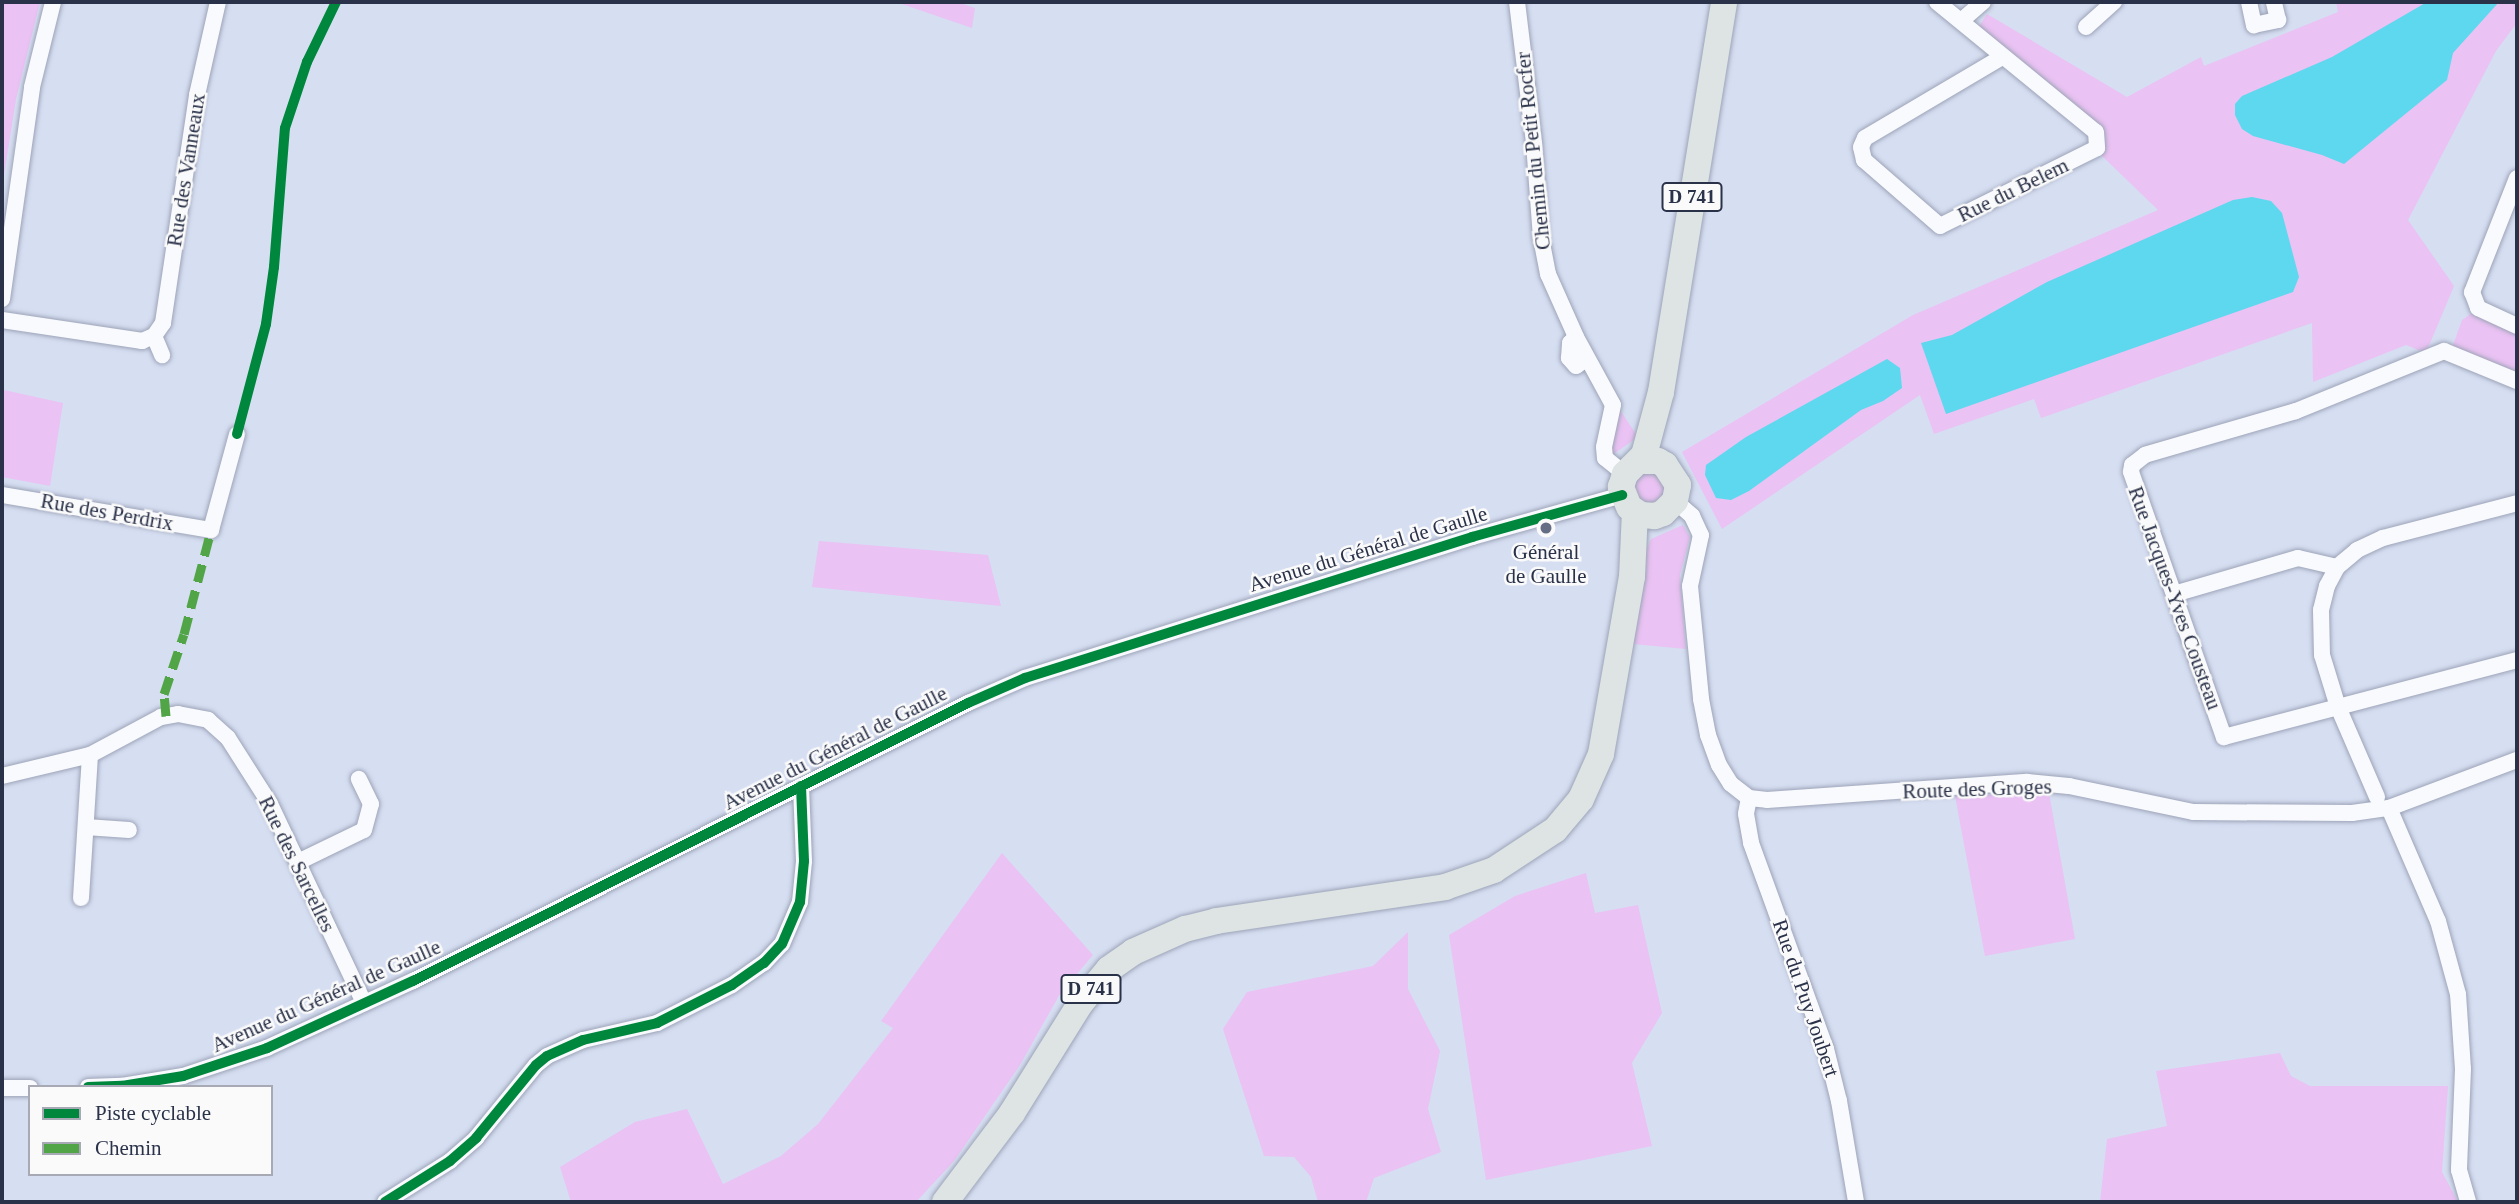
<!DOCTYPE html>
<meta charset="utf-8">
<style>
body{margin:0}
#map{position:relative;width:2519px;height:1204px;overflow:hidden;background:#d6def2;font-family:"Times New Roman",serif}
div>[style]{position:absolute}
[style*='--x']{left:calc(var(--x)*1px);top:calc(var(--y)*1px);width:calc(var(--w)*1px);rotate:calc(var(--a)*1deg)}
.green>*{inset:0;background:#eac2f3}
.round{border-radius:50%}
.water>*{inset:0;background:#5dd8ee}
.roads{filter:drop-shadow(0 0 2px #9da4b8) drop-shadow(0 0 2px #9da4b8)}
.minor>*{height:16px;margin:-8px;padding:0 8px;transform-origin:8px;border-radius:8px;background:#f9fafd}
.primary>*{height:26px;margin:-13px;padding:0 13px;transform-origin:13px;border-radius:13px;background:#dde4e3}
.quiet>*{height:9px;margin-top:-4.5px;transform-origin:0;background:repeating-linear-gradient(90deg,#51a547 0 18px,transparent 0 27px)}
.cycleway>*{height:10px;margin:-5px;padding:0 5px;transform-origin:5px;border-radius:5px;background:#00873e}
.dots>*{width:19px;height:19px;translate:-50% -50%;box-sizing:border-box;border:4px solid #fafafa;border-radius:50%}
span{translate:-50% -50%;white-space:nowrap;text-align:center;line-height:1.15;-webkit-text-stroke:5px #fafafa;paint-order:stroke}
.shield-label span{padding:2px 5px;background:#fafafa;border:2px solid;border-radius:5px;-webkit-text-stroke-width:0}
.shield-label{font-size:19px;color:#2a324a;font-weight:700}
.street-label{font-size:21px;color:#2a324a}
.poi-label{font-size:21px;color:#2a324a}
.frame{position:absolute;inset:0;border:4px solid #2a324a;pointer-events:none}
.legend{position:absolute;left:28px;top:1085px;width:245px;height:91px;box-sizing:border-box;background:#fafafa;border:2px solid #a7aab4;margin:0;padding:9px 12px;list-style:none;font-size:21px;color:#2a324a}
.legend li{display:flex;align-items:center;gap:14px;height:35px}
.legend b{width:35px;border:2px solid #a7aab4}
</style>
<div id="map">
<div class="green">
<div style="clip-path:polygon(2px 2px,40px 2px,16px 99px,3px 181px)"></div>
<div style="clip-path:polygon(896px 2px,957px 2px,975px 8px,972px 28px)"></div>
<div style="clip-path:polygon(2336px 2px,2517px 2px,2517px 23px,2496px 51px,2408px 220px,2454px 286px,2426px 353px,2406px 345px,2313px 382px,2312px 323px,2041px 418px,2034px 399px,1934px 434px,1920px 395px,1722px 529px,1682px 452px,1913px 315px,2158px 210px,2098px 152px,2102px 142px,1978px 28px,1987px 14px,2127px 97px,2201px 57px,2204px 66px,2338px 12px)"></div>
<div style="clip-path:polygon(2472px 313px,2517px 331px,2517px 376px,2452px 348px,2462px 320px)"></div>
<div style="clip-path:polygon(4px 390px,63px 403px,50px 486px,2px 477px)"></div>
<div style="clip-path:polygon(1618px 407px,1638px 437px,1612px 455px,1610px 438px)"></div>
<div class="round" style="left:1634px;top:473px;width:30px;height:30px"></div>
<div style="clip-path:polygon(1683px 525px,1690px 537px,1680px 575px,1686px 649px,1633px 644px,1644px 555px,1651px 539px)"></div>
<div style="clip-path:polygon(819px 541px,988px 555px,1001px 606px,812px 587px)"></div>
<div style="clip-path:polygon(2049px 793px,2075px 939px,1985px 956px,1955px 796px)"></div>
<div style="clip-path:polygon(1002px 853px,1093px 955px,1060px 994px,1020px 1065px,954px 1161px,916px 1202px,571px 1202px,560px 1167px,635px 1122px,687px 1109px,723px 1184px,781px 1156px,818px 1124px,893px 1028px,881px 1021px)"></div>
<div style="clip-path:polygon(1586px 873px,1595px 913px,1638px 905px,1662px 1013px,1632px 1063px,1652px 1146px,1486px 1180px,1449px 935px,1515px 896px)"></div>
<div style="clip-path:polygon(1408px 932px,1408px 989px,1440px 1051px,1428px 1109px,1441px 1152px,1374px 1178px,1366px 1202px,1318px 1202px,1311px 1177px,1294px 1157px,1264px 1156px,1223px 1029px,1247px 992px,1373px 966px)"></div>
<div style="clip-path:polygon(2280px 1053px,2291px 1076px,2310px 1086px,2448px 1086px,2442px 1172px,2458px 1202px,2100px 1202px,2107px 1139px,2167px 1126px,2156px 1071px)"></div>
</div>
<div class="water">
<div style="clip-path:polygon(2427px 2px,2499px 2px,2453px 53px,2447px 80px,2344px 164px,2322px 155px,2253px 136px,2242px 129px,2235px 115px,2235px 104px,2242px 96px,2332px 57px)"></div>
<div style="clip-path:polygon(2252px 197px,2271px 201px,2282px 213px,2299px 277px,2293px 292px,1946px 414px,1921px 343px,1952px 335px,2047px 282px,2233px 200px)"></div>
<div style="clip-path:polygon(1887px 359px,1900px 368px,1902px 388px,1883px 401px,1861px 410px,1749px 491px,1731px 500px,1716px 498px,1705px 475px,1706px 465px,1746px 437px)"></div>
</div>
<div class="roads">
<div class="minor">
<div style="--x:1517;--y:2;--w:142;--a:83.1"></div>
<div style="--x:1534;--y:143;--w:95;--a:85.8"></div>
<div style="--x:1541;--y:238;--w:37;--a:79"></div>
<div style="--x:1548;--y:274;--w:69;--a:66"></div>
<div style="--x:1937;--y:2;--w:205;--a:39.3"></div>
<div style="--x:2096;--y:132;--w:16;--a:86"></div>
<div style="--x:2097;--y:148;--w:175;--a:153.6"></div>
<div style="--x:1940;--y:226;--w:101;--a:-139"></div>
<div style="--x:1864;--y:160;--w:13;--a:-103"></div>
<div style="--x:1861;--y:147;--w:10;--a:-66"></div>
<div style="--x:1865;--y:138;--w:159;--a:-30.6"></div>
<div style="--x:2249;--y:2;--w:24;--a:78"></div>
<div style="--x:2254;--y:25;--w:25;--a:-12"></div>
<div style="--x:2278;--y:20;--w:18;--a:-103"></div>
<div style="--x:1961;--y:21;--w:29;--a:-41"></div>
<div style="--x:2086;--y:27;--w:38;--a:-42"></div>
<div style="--x:2517;--y:178;--w:123;--a:111.5"></div>
<div style="--x:2472;--y:292;--w:17;--a:69"></div>
<div style="--x:2478;--y:308;--w:43;--a:24.8"></div>
<div style="--x:2;--y:299;--w:214;--a:-81.9"></div>
<div style="--x:32;--y:87;--w:88;--a:-76.1"></div>
<div style="--x:2;--y:320;--w:142;--a:8.5"></div>
<div style="--x:142;--y:341;--w:13;--a:-23"></div>
<div style="--x:154;--y:336;--w:21;--a:67"></div>
<div style="--x:154;--y:336;--w:16;--a:-55"></div>
<div style="--x:163;--y:323;--w:231;--a:-81.5"></div>
<div style="--x:197;--y:95;--w:95;--a:-77.3"></div>
<div style="--x:1586;--y:359;--w:12;--a:145"></div>
<div style="--x:1576;--y:366;--w:11;--a:-131"></div>
<div style="--x:1569;--y:358;--w:15;--a:-86"></div>
<div style="--x:1570;--y:343;--w:8;--a:-45"></div>
<div style="--x:1576;--y:337;--w:77;--a:61.4"></div>
<div style="--x:1613;--y:405;--w:43;--a:102.1"></div>
<div style="--x:1604;--y:447;--w:11;--a:85"></div>
<div style="--x:1605;--y:458;--w:26;--a:39"></div>
<div style="--x:2517;--y:381;--w:79;--a:-157.7"></div>
<div style="--x:2444;--y:351;--w:160;--a:157.9"></div>
<div style="--x:2296;--y:411;--w:157;--a:163.8"></div>
<div style="--x:2145;--y:455;--w:16;--a:142"></div>
<div style="--x:2132;--y:465;--w:7;--a:98"></div>
<div style="--x:2131;--y:472;--w:281;--a:70.7"></div>
<div style="--x:2224;--y:737;--w:303;--a:-14.7"></div>
<div style="--x:2;--y:495;--w:212;--a:9.5"></div>
<div style="--x:211;--y:530;--w:99;--a:-74.8"></div>
<div style="--x:1675;--y:501;--w:23;--a:41"></div>
<div style="--x:1692;--y:516;--w:21;--a:65"></div>
<div style="--x:1701;--y:535;--w:52;--a:102.2"></div>
<div style="--x:1690;--y:586;--w:114;--a:84.4"></div>
<div style="--x:1701;--y:699;--w:37;--a:79"></div>
<div style="--x:1708;--y:735;--w:32;--a:70"></div>
<div style="--x:1719;--y:765;--w:22;--a:58"></div>
<div style="--x:1731;--y:784;--w:23;--a:38"></div>
<div style="--x:1749;--y:798;--w:18;--a:6"></div>
<div style="--x:1767;--y:800;--w:261;--a:-4"></div>
<div style="--x:2027;--y:782;--w:42;--a:5.4"></div>
<div style="--x:2069;--y:786;--w:127;--a:11.8"></div>
<div style="--x:2193;--y:812;--w:159;--a:0.4"></div>
<div style="--x:2352;--y:813;--w:37;--a:-8"></div>
<div style="--x:2389;--y:808;--w:137;--a:-20.6"></div>
<div style="--x:2174;--y:594;--w:129;--a:-16.2"></div>
<div style="--x:2298;--y:558;--w:40;--a:13"></div>
<div style="--x:2;--y:776;--w:90;--a:-13.4"></div>
<div style="--x:90;--y:755;--w:81;--a:-28.2"></div>
<div style="--x:161;--y:717;--w:17;--a:-10"></div>
<div style="--x:178;--y:714;--w:31;--a:11"></div>
<div style="--x:208;--y:720;--w:27;--a:42"></div>
<div style="--x:228;--y:738;--w:78;--a:57.5"></div>
<div style="--x:270;--y:804;--w:220;--a:64.7"></div>
<div style="--x:2377;--y:797;--w:98;--a:-113.4"></div>
<div style="--x:2338;--y:707;--w:54;--a:-107.1"></div>
<div style="--x:2322;--y:655;--w:45;--a:-91.3"></div>
<div style="--x:2321;--y:610;--w:25;--a:-76"></div>
<div style="--x:2327;--y:586;--w:21;--a:-62"></div>
<div style="--x:2337;--y:567;--w:26;--a:-40"></div>
<div style="--x:2357;--y:550;--w:29;--a:-25"></div>
<div style="--x:2383;--y:538;--w:138;--a:-14.6"></div>
<div style="--x:1749;--y:798;--w:16;--a:101"></div>
<div style="--x:1746;--y:814;--w:29;--a:80"></div>
<div style="--x:1751;--y:843;--w:219;--a:70"></div>
<div style="--x:1826;--y:1049;--w:54;--a:76"></div>
<div style="--x:1839;--y:1101;--w:102;--a:80.4"></div>
<div style="--x:2389;--y:808;--w:123;--a:66.6"></div>
<div style="--x:2438;--y:921;--w:76;--a:74.7"></div>
<div style="--x:2458;--y:994;--w:75;--a:86.2"></div>
<div style="--x:2463;--y:1069;--w:101;--a:92.3"></div>
<div style="--x:2459;--y:1170;--w:33;--a:74"></div>
<div style="--x:86;--y:827;--w:43;--a:4"></div>
<div style="--x:298;--y:862;--w:73;--a:-25.9"></div>
<div style="--x:364;--y:830;--w:27;--a:-75"></div>
<div style="--x:371;--y:804;--w:28;--a:-116"></div>
<div style="--x:81;--y:898;--w:143;--a:-86.4"></div>
<div style="--x:88;--y:1087;--w:34;--a:-2"></div>
<div style="--x:122;--y:1086;--w:62;--a:-9.3"></div>
<div style="--x:183;--y:1076;--w:89;--a:-18.4"></div>
<div style="--x:267;--y:1048;--w:161;--a:-24.7"></div>
<div style="--x:413;--y:981;--w:621;--a:-26.61"></div>
<div style="--x:968;--y:703;--w:62;--a:-23.7"></div>
<div style="--x:1025;--y:678;--w:469;--a:-17.5"></div>
<div style="--x:1472;--y:537;--w:156;--a:-15.6"></div>
<div style="--x:2;--y:1088;--w:28;--a:0"></div>
<div style="--x:385;--y:1202;--w:77;--a:-32.2"></div>
<div style="--x:450;--y:1161;--w:35;--a:-41"></div>
<div style="--x:476;--y:1138;--w:94;--a:-50.6"></div>
<div style="--x:536;--y:1065;--w:14;--a:-39"></div>
<div style="--x:547;--y:1056;--w:39;--a:-24"></div>
<div style="--x:583;--y:1040;--w:76;--a:-12.9"></div>
<div style="--x:657;--y:1023;--w:84;--a:-26.9"></div>
<div style="--x:732;--y:985;--w:39;--a:-35"></div>
<div style="--x:764;--y:963;--w:26;--a:-47"></div>
<div style="--x:782;--y:944;--w:46;--a:-66.8"></div>
<div style="--x:800;--y:902;--w:41;--a:-84.4"></div>
<div style="--x:804;--y:861;--w:75;--a:-92.3"></div>
</div>
<div class="primary">
<div style="--x:1641;--y:461;--w:17;--a:0"></div>
<div style="--x:1658;--y:461;--w:8;--a:30"></div>
<div style="--x:1665;--y:465;--w:24;--a:57"></div>
<div style="--x:1678;--y:485;--w:16;--a:101"></div>
<div style="--x:1675;--y:501;--w:17;--a:135"></div>
<div style="--x:1663;--y:513;--w:9;--a:159"></div>
<div style="--x:1655;--y:516;--w:14;--a:-176"></div>
<div style="--x:1641;--y:515;--w:14;--a:-146"></div>
<div style="--x:1629;--y:507;--w:22;--a:-112"></div>
<div style="--x:1621;--y:487;--w:14;--a:-73"></div>
<div style="--x:1625;--y:474;--w:27;--a:-45"></div>
<div style="--x:1644;--y:455;--w:65;--a:-74.9"></div>
<div style="--x:1661;--y:392;--w:395;--a:-80.8"></div>
<div style="--x:945;--y:1202;--w:111;--a:-53"></div>
<div style="--x:1012;--y:1113;--w:128;--a:-58"></div>
<div style="--x:1080;--y:1004;--w:45;--a:-50.4"></div>
<div style="--x:1109;--y:969;--w:29;--a:-35"></div>
<div style="--x:1133;--y:952;--w:57;--a:-23.9"></div>
<div style="--x:1185;--y:929;--w:32;--a:-14"></div>
<div style="--x:1216;--y:921;--w:232;--a:-8.4"></div>
<div style="--x:1445;--y:887;--w:52;--a:-19.1"></div>
<div style="--x:1494;--y:870;--w:73;--a:-33.3"></div>
<div style="--x:1555;--y:830;--w:40;--a:-50"></div>
<div style="--x:1581;--y:799;--w:49;--a:-66"></div>
<div style="--x:1601;--y:754;--w:180;--a:-80.1"></div>
<div style="--x:1632;--y:577;--w:65;--a:-87.4"></div>
</div>
</div>
<div class="quiet">
<div style="--x:166;--y:716;--w:22;--a:-95"></div>
<div style="--x:164;--y:694;--w:63;--a:-71.6"></div>
<div style="--x:184;--y:634;--w:107;--a:-75.4"></div>
</div>
<div class="cycleway">
<div style="--x:237;--y:434;--w:114;--a:-75.2"></div>
<div style="--x:266;--y:324;--w:58;--a:-82"></div>
<div style="--x:274;--y:267;--w:139;--a:-85.5"></div>
<div style="--x:285;--y:128;--w:70;--a:-71.6"></div>
<div style="--x:307;--y:62;--w:67;--a:-64.2"></div>
<div style="--x:88;--y:1087;--w:34;--a:-2"></div>
<div style="--x:122;--y:1086;--w:62;--a:-9.3"></div>
<div style="--x:183;--y:1076;--w:89;--a:-18.4"></div>
<div style="--x:267;--y:1048;--w:161;--a:-24.7"></div>
<div style="--x:413;--y:981;--w:621;--a:-26.61"></div>
<div style="--x:968;--y:703;--w:62;--a:-23.7"></div>
<div style="--x:1025;--y:678;--w:469;--a:-17.5"></div>
<div style="--x:1472;--y:537;--w:156;--a:-15.6"></div>
<div style="--x:385;--y:1202;--w:77;--a:-32.2"></div>
<div style="--x:450;--y:1161;--w:35;--a:-41"></div>
<div style="--x:476;--y:1138;--w:94;--a:-50.6"></div>
<div style="--x:536;--y:1065;--w:14;--a:-39"></div>
<div style="--x:547;--y:1056;--w:39;--a:-24"></div>
<div style="--x:583;--y:1040;--w:76;--a:-12.9"></div>
<div style="--x:657;--y:1023;--w:84;--a:-26.9"></div>
<div style="--x:732;--y:985;--w:39;--a:-35"></div>
<div style="--x:764;--y:963;--w:26;--a:-47"></div>
<div style="--x:782;--y:944;--w:46;--a:-66.8"></div>
<div style="--x:800;--y:902;--w:41;--a:-84.4"></div>
<div style="--x:804;--y:861;--w:75;--a:-92.3"></div>
</div>
<div class="dots">
<div style="left:1546px;top:528px;background:#666e85"></div>
</div>
<div class="shield-label">
<span style="left:1692px;top:197px">D 741</span>
<span style="left:1091px;top:989px">D 741</span>
</div>
<div class="street-label">
<span style="left:1533px;top:151px;rotate:-96deg">Chemin du Petit Rocfer</span>
<span style="left:186px;top:170px;rotate:-81deg">Rue des Vanneaux</span>
<span style="left:2013px;top:190px;rotate:-26deg">Rue du Belem</span>
<span style="left:107px;top:512px;rotate:10deg">Rue des Perdrix</span>
<span style="left:1368px;top:549px;rotate:-17deg">Avenue du Général de Gaulle</span>
<span style="left:2175px;top:598px;rotate:70deg">Rue Jacques-Yves Cousteau</span>
<span style="left:835px;top:748px;rotate:-27deg">Avenue du Général de Gaulle</span>
<span style="left:1977px;top:789px;rotate:-2deg">Route des Groges</span>
<span style="left:297px;top:864px;rotate:64deg">Rue des Sarcelles</span>
<span style="left:326px;top:996px;rotate:-24deg">Avenue du Général de Gaulle</span>
<span style="left:1806px;top:998px;rotate:71deg">Rue du Puy Joubert</span>
</div>
<div class="poi-label">
<span style="left:1546px;top:564px">Général<br>de Gaulle</span>
</div>
<div class="frame"></div>
<ul class="legend">
<li><b style="height:9px;background:#00873e"></b>Piste cyclable</li>
<li><b style="height:9px;background:#51a547"></b>Chemin</li>
</ul>
</div>
